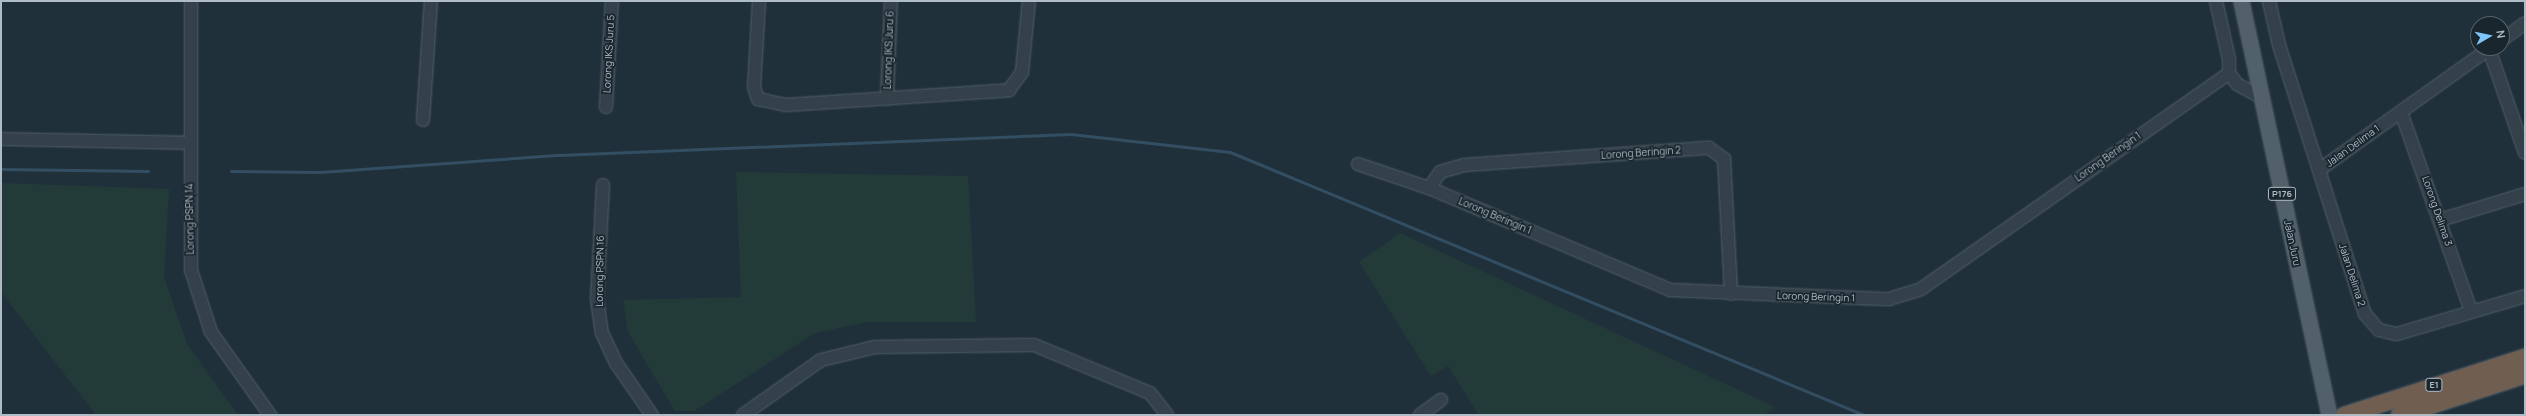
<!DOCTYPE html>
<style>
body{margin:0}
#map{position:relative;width:2526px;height:416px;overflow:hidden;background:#20303a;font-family:Manrope,sans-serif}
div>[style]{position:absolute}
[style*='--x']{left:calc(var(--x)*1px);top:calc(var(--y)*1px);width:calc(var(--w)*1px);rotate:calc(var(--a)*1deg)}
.green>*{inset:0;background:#223b39}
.stream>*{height:3px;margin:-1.5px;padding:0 1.5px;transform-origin:1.5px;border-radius:1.5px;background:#334e62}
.roads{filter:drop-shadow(0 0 1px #525f68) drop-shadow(0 0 1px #525f68)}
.minor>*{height:12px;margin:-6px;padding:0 6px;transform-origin:6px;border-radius:6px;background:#34414a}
.major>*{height:15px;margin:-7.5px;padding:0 7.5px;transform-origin:7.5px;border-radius:7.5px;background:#52606a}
.highway>*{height:17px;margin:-8.5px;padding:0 8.5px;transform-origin:8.5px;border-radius:8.5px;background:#705e51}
span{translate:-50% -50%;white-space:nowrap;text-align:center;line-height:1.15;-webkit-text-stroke:3.5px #19262e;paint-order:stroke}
.shield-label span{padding:1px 3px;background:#19262e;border:1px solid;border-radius:3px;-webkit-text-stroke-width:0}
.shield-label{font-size:9px;color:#afbcc6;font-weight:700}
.street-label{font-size:10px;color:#afbcc6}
.frame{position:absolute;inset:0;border:2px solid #afbcc6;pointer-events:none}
.north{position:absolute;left:2470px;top:16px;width:40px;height:40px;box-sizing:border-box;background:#19262e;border:1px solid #55626b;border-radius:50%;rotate:81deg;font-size:11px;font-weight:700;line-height:16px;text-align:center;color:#afbcc6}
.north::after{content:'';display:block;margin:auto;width:14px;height:18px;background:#7ec5fc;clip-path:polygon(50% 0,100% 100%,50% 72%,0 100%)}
</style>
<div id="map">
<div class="green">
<div style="clip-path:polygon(736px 172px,968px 176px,976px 322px,867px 322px,815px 333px,694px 411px,675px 411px,628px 332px,623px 300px,741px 297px)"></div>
<div style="clip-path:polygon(1px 183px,169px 189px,164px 277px,187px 344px,238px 415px,96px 415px,1px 292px)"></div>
<div style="clip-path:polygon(1400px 233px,1775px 407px,1764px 415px,1479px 415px,1448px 366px,1431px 376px,1359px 262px)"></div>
</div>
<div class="stream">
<div style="--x:1;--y:169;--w:147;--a:0.8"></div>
<div style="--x:231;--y:171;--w:89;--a:0.6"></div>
<div style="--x:320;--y:172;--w:240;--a:-4.1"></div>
<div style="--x:559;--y:155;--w:512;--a:-2.35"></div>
<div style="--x:1071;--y:134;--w:160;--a:6.5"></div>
<div style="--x:1230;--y:152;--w:686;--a:22.53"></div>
</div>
<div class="roads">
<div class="minor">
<div style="--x:191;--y:1;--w:269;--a:90"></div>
<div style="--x:191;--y:270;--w:65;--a:72.1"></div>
<div style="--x:211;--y:332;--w:102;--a:54.6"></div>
<div style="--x:759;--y:1;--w:86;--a:93.3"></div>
<div style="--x:754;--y:87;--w:13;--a:72"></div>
<div style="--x:758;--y:99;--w:29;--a:12"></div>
<div style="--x:786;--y:105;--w:224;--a:-3.8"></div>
<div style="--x:1009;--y:90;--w:22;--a:-54"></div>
<div style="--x:1022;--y:72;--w:71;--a:-84.4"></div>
<div style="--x:2216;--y:1;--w:59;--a:77.4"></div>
<div style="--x:2229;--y:59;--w:14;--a:90"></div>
<div style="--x:2269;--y:1;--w:45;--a:77.2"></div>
<div style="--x:2279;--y:45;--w:282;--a:72.3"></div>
<div style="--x:2365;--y:314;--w:21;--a:49"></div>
<div style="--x:2379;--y:330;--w:18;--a:13"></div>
<div style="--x:2397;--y:334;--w:134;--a:-16.5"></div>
<div style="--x:2502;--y:40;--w:29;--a:-36"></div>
<div style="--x:2489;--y:49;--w:110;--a:70.9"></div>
<div style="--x:2229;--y:73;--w:14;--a:54"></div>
<div style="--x:2237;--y:84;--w:26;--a:29"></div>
<div style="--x:887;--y:99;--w:98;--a:-87.7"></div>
<div style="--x:606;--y:107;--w:106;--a:-86.8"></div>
<div style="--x:2401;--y:112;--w:211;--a:70.6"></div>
<div style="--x:423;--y:120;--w:119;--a:-86.2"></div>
<div style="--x:1;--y:139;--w:190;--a:1.2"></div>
<div style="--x:1358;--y:164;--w:75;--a:18.7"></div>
<div style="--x:1429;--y:188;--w:262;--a:22.9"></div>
<div style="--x:1670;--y:290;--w:219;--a:2.4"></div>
<div style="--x:1889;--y:299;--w:34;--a:-17"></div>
<div style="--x:1921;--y:289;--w:376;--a:-35"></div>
<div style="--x:2319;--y:170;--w:210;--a:-35.5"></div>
<div style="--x:603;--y:185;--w:114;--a:93"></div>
<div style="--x:597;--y:299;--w:34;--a:82"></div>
<div style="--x:602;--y:333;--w:33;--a:65"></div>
<div style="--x:616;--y:363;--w:63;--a:55.3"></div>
<div style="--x:1429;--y:188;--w:19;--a:-55"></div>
<div style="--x:1440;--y:172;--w:25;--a:-16"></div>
<div style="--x:1464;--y:165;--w:246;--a:-4"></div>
<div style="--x:1709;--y:148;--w:19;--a:36"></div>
<div style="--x:1724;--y:159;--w:135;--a:87"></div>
<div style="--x:2440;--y:220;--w:89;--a:-17"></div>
<div style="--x:743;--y:415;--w:95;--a:-35.2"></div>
<div style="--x:821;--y:360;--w:56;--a:-13.5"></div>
<div style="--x:875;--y:347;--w:159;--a:-0.7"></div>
<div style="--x:1034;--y:345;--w:126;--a:22.5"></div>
<div style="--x:1150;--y:393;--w:28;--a:52"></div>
<div style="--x:1420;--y:415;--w:26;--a:-36"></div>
</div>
<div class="major">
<div style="--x:2241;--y:1;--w:423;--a:78"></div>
</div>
<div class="highway">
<div style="--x:2344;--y:415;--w:190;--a:-17.8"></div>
<div style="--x:2399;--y:415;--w:133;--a:-18"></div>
</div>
</div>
<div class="shield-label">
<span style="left:2282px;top:194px">P176</span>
<span style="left:2434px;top:385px">E1</span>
</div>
<div class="street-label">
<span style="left:889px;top:50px;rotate:-88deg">Lorong IKS Juru 6</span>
<span style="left:609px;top:54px;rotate:-87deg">Lorong IKS Juru 5</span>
<span style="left:2353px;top:146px;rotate:-36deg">Jalan Delima 1</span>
<span style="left:1641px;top:153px;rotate:-4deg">Lorong Beringin 2</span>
<span style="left:2108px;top:157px;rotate:-35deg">Lorong Beringin 1</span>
<span style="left:2437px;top:211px;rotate:71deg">Lorong Delima 3</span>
<span style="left:1495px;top:216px;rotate:23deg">Lorong Beringin 1</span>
<span style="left:190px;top:219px;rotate:-91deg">Lorong PSPN 14</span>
<span style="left:2292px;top:243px;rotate:78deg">Jalan Juru</span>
<span style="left:600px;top:271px;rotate:-89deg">Lorong PSPN 16</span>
<span style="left:2352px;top:275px;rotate:72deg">Jalan Delima 2</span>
<span style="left:1816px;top:297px;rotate:2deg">Lorong Beringin 1</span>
</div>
<div class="frame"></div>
<div class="north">N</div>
</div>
